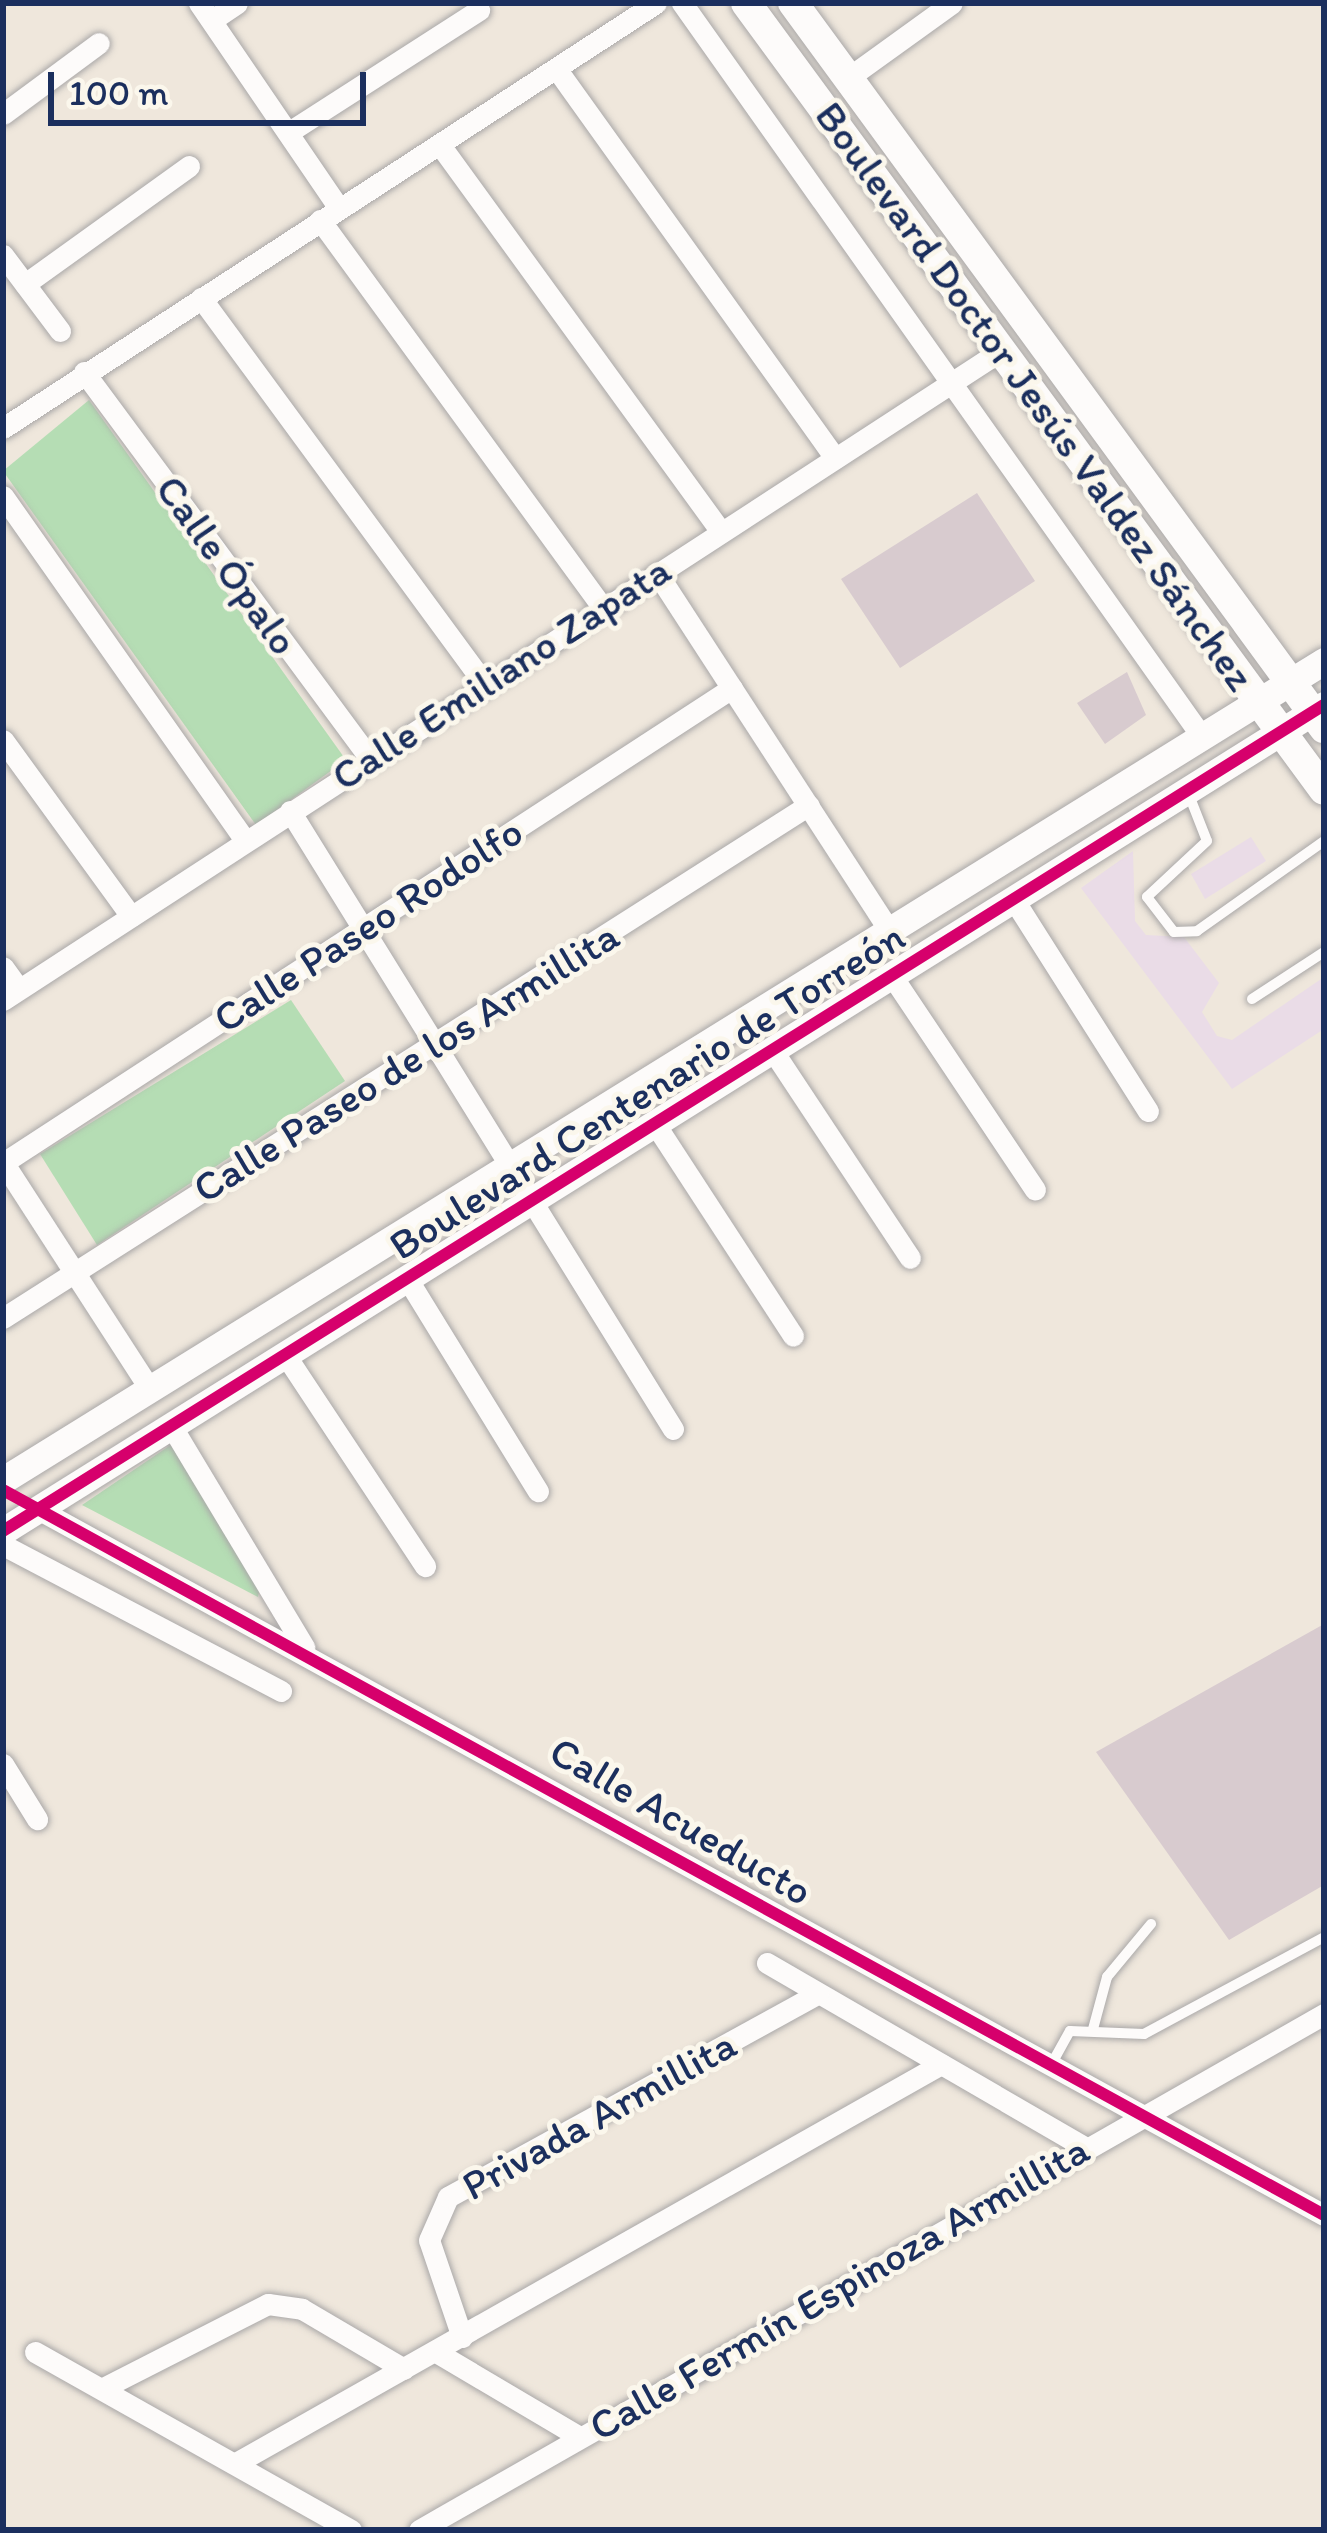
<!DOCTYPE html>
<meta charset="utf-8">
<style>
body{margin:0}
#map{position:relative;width:1327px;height:2533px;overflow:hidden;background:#efe7dc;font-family:Itim,sans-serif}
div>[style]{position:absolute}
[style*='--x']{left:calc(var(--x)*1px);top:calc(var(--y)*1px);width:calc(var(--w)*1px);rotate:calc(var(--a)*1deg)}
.built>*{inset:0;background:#eadce7}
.green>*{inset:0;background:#b5ddb4}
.building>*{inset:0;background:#d8cbcf}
.roads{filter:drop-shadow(0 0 3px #aaa8a8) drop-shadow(0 0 3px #aaa8a8)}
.service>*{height:10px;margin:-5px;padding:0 5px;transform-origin:5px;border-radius:5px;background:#fdfbfa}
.minor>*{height:21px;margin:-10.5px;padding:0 10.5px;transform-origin:10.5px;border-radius:10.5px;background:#fdfbfa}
.tertiary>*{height:27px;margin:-13.5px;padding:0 13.5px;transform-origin:13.5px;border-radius:13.5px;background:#fdfbfa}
.secondary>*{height:30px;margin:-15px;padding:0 15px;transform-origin:15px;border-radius:15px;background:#fdfbfa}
.cycleway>*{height:12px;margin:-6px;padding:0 6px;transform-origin:6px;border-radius:6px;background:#d6006c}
span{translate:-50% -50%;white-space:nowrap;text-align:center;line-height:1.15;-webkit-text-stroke:10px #fbf7ec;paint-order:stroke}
.street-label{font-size:42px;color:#1b2f5e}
.frame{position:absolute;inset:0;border:6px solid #1b2f5e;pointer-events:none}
.scale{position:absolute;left:48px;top:72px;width:318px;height:54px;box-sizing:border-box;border:6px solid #1b2f5e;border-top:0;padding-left:15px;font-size:36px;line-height:42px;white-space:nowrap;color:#1b2f5e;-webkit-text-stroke:9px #fbf7ec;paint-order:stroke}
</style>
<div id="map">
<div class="built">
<div style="clip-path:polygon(1251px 837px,1266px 861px,1205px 899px,1191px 874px)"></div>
<div style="clip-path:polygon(1133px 851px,1135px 921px,1146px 935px,1184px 937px,1219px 983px,1202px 1012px,1217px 1036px,1232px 1040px,1324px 977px,1324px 1029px,1232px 1089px,1081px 888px)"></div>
</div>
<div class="green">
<div style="clip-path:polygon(89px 400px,346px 760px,256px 825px,3px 471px)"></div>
<div style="clip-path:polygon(291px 1000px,345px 1081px,97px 1245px,40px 1154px)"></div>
<div style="clip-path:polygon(172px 1444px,260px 1587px,258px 1597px,82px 1505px)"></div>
</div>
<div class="building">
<div style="clip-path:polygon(977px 493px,1035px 581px,900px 668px,841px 579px)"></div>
<div style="clip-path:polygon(1127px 672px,1146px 715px,1105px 744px,1077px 703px)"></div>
<div style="clip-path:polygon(1324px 1624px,1324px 1885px,1229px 1940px,1096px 1752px)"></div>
</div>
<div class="roads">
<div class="service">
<div style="--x:1189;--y:795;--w:49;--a:68.6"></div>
<div style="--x:1207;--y:841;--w:82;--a:137"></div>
<div style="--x:1147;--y:897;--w:44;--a:52.4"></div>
<div style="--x:1174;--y:932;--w:23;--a:-2"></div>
<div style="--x:1197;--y:931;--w:156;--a:-35.3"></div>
<div style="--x:1252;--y:999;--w:86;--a:-33.1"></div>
<div style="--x:1093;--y:2029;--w:54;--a:-74.9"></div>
<div style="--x:1107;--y:1977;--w:69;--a:-50.3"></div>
<div style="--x:1051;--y:2065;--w:39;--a:-61"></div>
<div style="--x:1070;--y:2031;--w:74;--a:2.3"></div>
<div style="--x:1144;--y:2034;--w:204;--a:-28.3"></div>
</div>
<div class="minor">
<div style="--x:199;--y:3;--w:248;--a:55.7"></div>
<div style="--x:682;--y:3;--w:900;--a:54.68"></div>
<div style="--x:212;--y:20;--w:30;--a:-34"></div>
<div style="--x:558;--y:71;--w:476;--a:54.4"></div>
<div style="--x:848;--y:78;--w:128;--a:-35.8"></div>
<div style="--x:3;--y:114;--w:119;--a:-36.5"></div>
<div style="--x:289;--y:132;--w:226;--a:-32.7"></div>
<div style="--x:440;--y:145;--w:477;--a:54"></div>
<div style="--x:320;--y:220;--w:480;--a:53.9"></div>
<div style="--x:3;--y:255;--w:95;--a:53.1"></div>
<div style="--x:25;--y:284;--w:202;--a:-35.7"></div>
<div style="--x:201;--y:298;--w:479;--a:53.7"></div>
<div style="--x:84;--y:372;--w:481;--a:53.5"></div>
<div style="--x:3;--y:428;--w:779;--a:-33.06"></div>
<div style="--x:3;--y:496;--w:421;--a:54.9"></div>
<div style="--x:657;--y:573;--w:426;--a:57"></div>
<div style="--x:3;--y:740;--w:218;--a:54"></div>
<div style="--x:290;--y:811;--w:727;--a:58.21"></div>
<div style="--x:1014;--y:900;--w:250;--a:57.6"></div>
<div style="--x:3;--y:967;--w:27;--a:54"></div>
<div style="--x:892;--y:976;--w:257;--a:56.2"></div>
<div style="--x:3;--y:1000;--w:1192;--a:-33.05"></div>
<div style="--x:773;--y:1051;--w:248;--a:56.5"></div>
<div style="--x:657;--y:1127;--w:249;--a:56.9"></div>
<div style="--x:3;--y:1162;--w:269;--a:57.1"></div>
<div style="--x:3;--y:1163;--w:870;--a:-33.09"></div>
<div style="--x:408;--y:1280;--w:248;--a:58.4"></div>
<div style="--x:3;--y:1318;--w:955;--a:-32.48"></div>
<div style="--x:286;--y:1356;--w:252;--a:56.5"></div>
<div style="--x:172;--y:1427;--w:257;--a:59"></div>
<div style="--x:38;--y:1509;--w:1467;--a:28.77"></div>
<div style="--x:3;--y:1545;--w:314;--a:27.7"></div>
<div style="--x:3;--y:1764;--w:65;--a:58.3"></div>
<div style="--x:767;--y:1963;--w:367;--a:30.1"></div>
<div style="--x:462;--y:2337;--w:102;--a:-108.8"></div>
<div style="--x:429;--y:2240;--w:47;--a:-66.2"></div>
<div style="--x:448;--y:2197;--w:422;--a:-28.8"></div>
<div style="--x:35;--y:2352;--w:363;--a:29.4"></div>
<div style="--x:436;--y:2352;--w:165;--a:30.6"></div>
<div style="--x:105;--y:2387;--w:183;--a:-27"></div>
<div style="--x:268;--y:2304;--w:34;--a:8"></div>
<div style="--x:302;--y:2309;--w:118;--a:30.5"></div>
<div style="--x:236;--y:2463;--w:810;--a:-29.51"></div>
<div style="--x:419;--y:2530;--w:1042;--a:-29.69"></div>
</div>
<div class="tertiary">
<div style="--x:3;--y:1480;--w:1554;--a:-31.8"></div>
<div style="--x:3;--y:1531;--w:1558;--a:-32.02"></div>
</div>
<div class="secondary">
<div style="--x:746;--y:3;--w:976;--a:53.71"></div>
<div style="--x:793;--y:3;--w:899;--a:53.78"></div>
</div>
</div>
<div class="cycleway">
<div style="--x:3;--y:1490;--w:1507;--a:28.76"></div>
<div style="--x:3;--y:1531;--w:1558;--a:-32.02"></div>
</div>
<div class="street-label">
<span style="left:1035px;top:396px;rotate:54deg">Boulevard Doctor Jesús Valdez Sánchez</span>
<span style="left:227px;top:565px;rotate:54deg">Calle Ópalo</span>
<span style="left:501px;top:673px;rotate:-33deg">Calle Emiliano Zapata</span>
<span style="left:368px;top:925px;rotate:-33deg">Calle Paseo Rodolfo</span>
<span style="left:406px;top:1062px;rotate:-32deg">Calle Paseo de los Armillita</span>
<span style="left:647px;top:1091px;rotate:-32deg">Boulevard Centenario de Torreón</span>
<span style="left:681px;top:1821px;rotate:30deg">Calle Acueducto</span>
<span style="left:599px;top:2115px;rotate:-29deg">Privada Armillita</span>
<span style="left:839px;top:2288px;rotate:-30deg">Calle Fermín Espinoza Armillita</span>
</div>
<div class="frame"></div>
<div class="scale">100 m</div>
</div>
